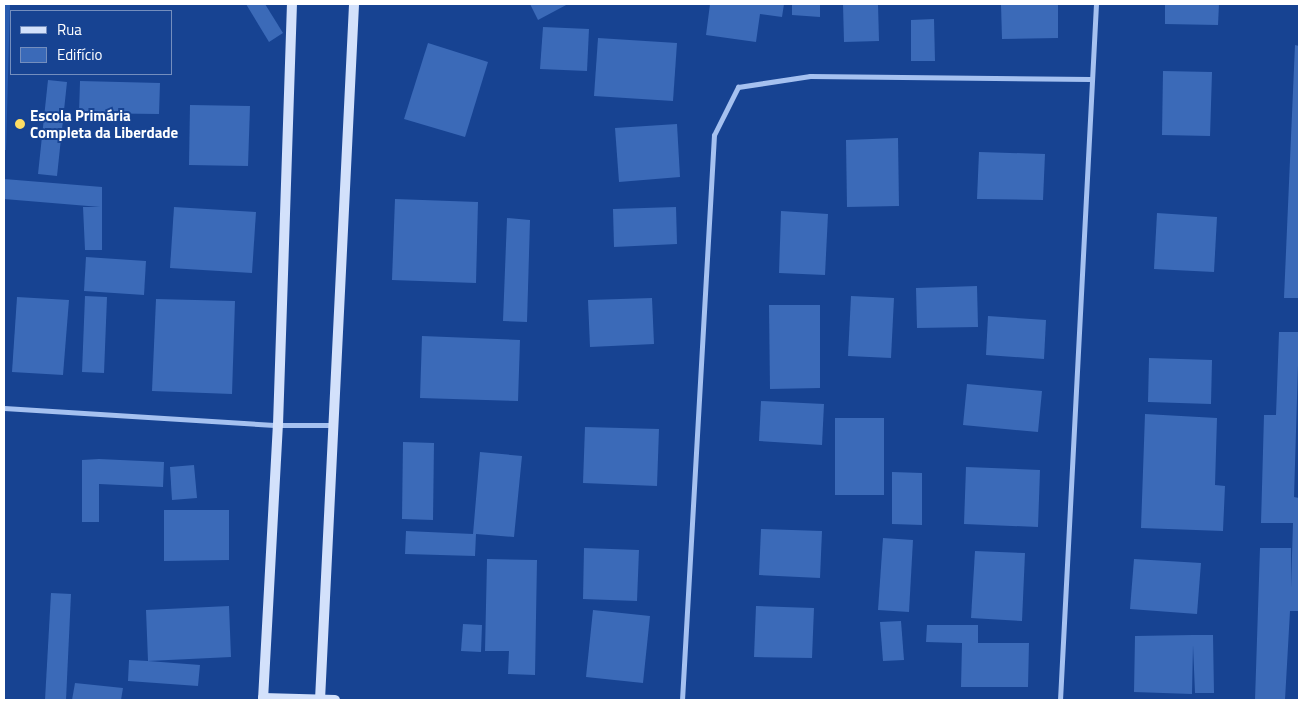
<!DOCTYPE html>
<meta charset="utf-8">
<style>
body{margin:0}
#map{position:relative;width:1303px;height:704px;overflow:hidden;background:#174392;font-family:"Titillium Web",sans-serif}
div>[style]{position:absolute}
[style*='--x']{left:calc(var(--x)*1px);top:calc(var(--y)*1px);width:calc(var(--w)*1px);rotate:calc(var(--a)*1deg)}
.green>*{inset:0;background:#295cb0}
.building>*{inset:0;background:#3b6ab8}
.street>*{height:5px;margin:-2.5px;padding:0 2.5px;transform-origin:2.5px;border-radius:2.5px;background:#a5c1f0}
.secondary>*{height:10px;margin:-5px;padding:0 5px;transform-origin:5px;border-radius:5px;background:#d3e1fb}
.dots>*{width:14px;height:14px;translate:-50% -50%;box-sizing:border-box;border:2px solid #174392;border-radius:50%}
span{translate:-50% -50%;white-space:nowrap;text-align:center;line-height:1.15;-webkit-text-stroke:4px #174392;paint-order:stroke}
.poi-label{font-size:15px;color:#fff;font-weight:700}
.left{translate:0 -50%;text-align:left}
.frame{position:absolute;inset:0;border:5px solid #fff;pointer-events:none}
.legend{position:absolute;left:10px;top:10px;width:162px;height:65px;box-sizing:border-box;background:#174392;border:1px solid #748ebe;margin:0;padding:6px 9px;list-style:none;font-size:15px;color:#fff}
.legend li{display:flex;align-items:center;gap:10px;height:25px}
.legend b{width:25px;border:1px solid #748ebe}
</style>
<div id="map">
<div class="green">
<div style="clip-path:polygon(4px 4px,10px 4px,6px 150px,4px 150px)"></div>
</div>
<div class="building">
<div style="clip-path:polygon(246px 4px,265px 4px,283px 33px,269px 42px)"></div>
<div style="clip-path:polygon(530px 4px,568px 4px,538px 20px)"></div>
<div style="clip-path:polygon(710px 4px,784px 4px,782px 17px,760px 14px,756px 42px,706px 35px)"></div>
<div style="clip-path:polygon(792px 4px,820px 4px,820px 17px,792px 15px)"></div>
<div style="clip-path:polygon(843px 4px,878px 4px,879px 41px,844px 42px)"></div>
<div style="clip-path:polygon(1001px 4px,1058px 4px,1058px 38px,1002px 39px)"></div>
<div style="clip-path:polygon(1165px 4px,1219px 4px,1218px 25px,1165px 24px)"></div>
<div style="clip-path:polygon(934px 19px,935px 61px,911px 61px,911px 20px)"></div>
<div style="clip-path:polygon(543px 27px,589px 29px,587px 71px,540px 69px)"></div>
<div style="clip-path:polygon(598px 38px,677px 43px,673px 101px,594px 96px)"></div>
<div style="clip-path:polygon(428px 43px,488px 62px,465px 137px,404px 119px)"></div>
<div style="clip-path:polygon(1295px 45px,1299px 46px,1299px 298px,1284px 298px)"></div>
<div style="clip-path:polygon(1163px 71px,1212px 72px,1210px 136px,1162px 135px)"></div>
<div style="clip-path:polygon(48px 80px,67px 82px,57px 176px,38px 174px)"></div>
<div style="clip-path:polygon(80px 81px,160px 83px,159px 114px,79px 113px)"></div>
<div style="clip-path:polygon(190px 105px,250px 106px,248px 166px,189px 165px)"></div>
<div style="clip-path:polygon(677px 124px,680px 177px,619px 182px,615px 128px)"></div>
<div style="clip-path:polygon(898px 138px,899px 206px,847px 207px,846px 140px)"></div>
<div style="clip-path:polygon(979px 152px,1045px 154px,1043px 200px,977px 199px)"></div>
<div style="clip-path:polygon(4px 179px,102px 187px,102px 250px,85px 250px,83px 207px,100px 207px,4px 199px)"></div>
<div style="clip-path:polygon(395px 199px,478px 202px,476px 283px,392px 280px)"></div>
<div style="clip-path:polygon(174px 207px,256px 212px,252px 273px,170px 268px)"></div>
<div style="clip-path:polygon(676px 207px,677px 244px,614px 247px,613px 209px)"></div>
<div style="clip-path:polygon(781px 211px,828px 214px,825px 275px,779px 273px)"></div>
<div style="clip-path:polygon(1157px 213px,1217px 217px,1214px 272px,1154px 269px)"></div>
<div style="clip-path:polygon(507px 218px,530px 220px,527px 322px,503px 321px)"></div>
<div style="clip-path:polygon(86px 257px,146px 261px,144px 295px,84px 291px)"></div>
<div style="clip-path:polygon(977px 286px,978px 327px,917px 328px,916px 288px)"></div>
<div style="clip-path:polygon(85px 296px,107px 297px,104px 373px,82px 372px)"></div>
<div style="clip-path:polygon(851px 296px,894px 298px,891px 358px,848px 356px)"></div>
<div style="clip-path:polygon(17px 297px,69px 300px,63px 375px,12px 372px)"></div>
<div style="clip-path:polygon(652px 298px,654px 344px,590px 347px,588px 300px)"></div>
<div style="clip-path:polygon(156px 299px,235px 301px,232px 394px,152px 391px)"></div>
<div style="clip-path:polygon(769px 305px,820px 305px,820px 388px,770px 389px)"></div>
<div style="clip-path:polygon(988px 316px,1046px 320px,1044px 359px,986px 355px)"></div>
<div style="clip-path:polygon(1279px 332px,1299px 332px,1294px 497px,1299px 498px,1299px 611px,1290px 611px,1285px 700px,1255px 700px,1260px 548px,1291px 548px,1291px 588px,1293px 523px,1261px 523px,1264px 415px,1276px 415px)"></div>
<div style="clip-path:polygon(422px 336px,520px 340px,518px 401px,420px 398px)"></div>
<div style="clip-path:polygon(1149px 358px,1212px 360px,1211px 404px,1148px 402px)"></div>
<div style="clip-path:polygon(967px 384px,1042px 391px,1038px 432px,963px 425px)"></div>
<div style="clip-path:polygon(761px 401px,824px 404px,822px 445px,759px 441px)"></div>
<div style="clip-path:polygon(1145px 414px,1217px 418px,1215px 485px,1225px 486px,1223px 531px,1141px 528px)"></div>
<div style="clip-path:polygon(835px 418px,884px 418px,884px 495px,835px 495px)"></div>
<div style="clip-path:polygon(585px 427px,659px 429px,657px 486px,583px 483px)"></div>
<div style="clip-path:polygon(403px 442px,434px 443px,433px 520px,402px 519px)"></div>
<div style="clip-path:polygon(480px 452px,522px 456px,514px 537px,476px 534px,475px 556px,405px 554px,406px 531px,473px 534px)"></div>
<div style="clip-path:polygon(99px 459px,164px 462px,163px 487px,99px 484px,99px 522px,82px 522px,82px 460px)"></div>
<div style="clip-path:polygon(194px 465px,197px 498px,172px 500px,170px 467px)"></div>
<div style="clip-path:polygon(966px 467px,1040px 470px,1038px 527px,964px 524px)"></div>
<div style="clip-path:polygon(892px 472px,922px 473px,922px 525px,892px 524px)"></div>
<div style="clip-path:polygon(164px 510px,229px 510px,229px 560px,164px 561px)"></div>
<div style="clip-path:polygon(761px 529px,822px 531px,820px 578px,759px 575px)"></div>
<div style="clip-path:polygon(883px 538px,913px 540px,909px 612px,878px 610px)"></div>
<div style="clip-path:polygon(584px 548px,639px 550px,637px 601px,583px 599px)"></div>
<div style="clip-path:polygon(975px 551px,1025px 553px,1022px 621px,971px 618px)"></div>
<div style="clip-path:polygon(487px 559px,537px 560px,535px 675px,508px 674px,509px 651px,485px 651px)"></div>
<div style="clip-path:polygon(1134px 559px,1201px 563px,1197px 614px,1130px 609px)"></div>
<div style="clip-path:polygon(51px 593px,71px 594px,66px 700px,45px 700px)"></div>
<div style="clip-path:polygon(229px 606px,231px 657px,148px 661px,200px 665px,198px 686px,128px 681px,129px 660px,148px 661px,146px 610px)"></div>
<div style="clip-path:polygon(756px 606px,814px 608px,812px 658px,754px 657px)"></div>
<div style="clip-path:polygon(593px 610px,650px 616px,643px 683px,586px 677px)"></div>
<div style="clip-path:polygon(901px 621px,904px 660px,883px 661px,880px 622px)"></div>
<div style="clip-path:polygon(463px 624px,482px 625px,481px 652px,461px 651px)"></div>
<div style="clip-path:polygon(927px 625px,978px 625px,978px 643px,1029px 643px,1028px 687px,961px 687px,962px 643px,926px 642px)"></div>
<div style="clip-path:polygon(1193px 635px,1213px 635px,1214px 693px,1195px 693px,1193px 645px,1192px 694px,1134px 692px,1135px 636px)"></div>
<div style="clip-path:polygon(75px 683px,123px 688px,121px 700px,72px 700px)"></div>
</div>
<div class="street">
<div style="--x:4;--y:408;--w:275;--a:3.6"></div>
<div style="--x:278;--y:425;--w:55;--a:0"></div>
<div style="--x:682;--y:700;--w:566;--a:-86.76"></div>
<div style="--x:714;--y:135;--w:54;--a:-63.4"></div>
<div style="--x:738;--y:87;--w:73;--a:-8.7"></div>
<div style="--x:810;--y:76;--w:280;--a:0.6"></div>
<div style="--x:1060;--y:700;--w:697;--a:-87.04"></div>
</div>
<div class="secondary">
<div style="--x:263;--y:698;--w:72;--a:1.6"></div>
<div style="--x:263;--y:700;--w:275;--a:-86.9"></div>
<div style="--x:278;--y:425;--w:421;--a:-88.1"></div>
<div style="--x:320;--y:700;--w:697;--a:-87.2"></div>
</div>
<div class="dots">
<div style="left:20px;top:124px;background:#ffde64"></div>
</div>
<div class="poi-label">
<span class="left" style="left:30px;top:124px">Escola Primária<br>Completa da Liberdade</span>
</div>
<div class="frame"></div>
<ul class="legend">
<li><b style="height:6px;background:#d3e1fb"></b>Rua</li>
<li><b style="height:14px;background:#3b6ab8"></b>Edifício</li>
</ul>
</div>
